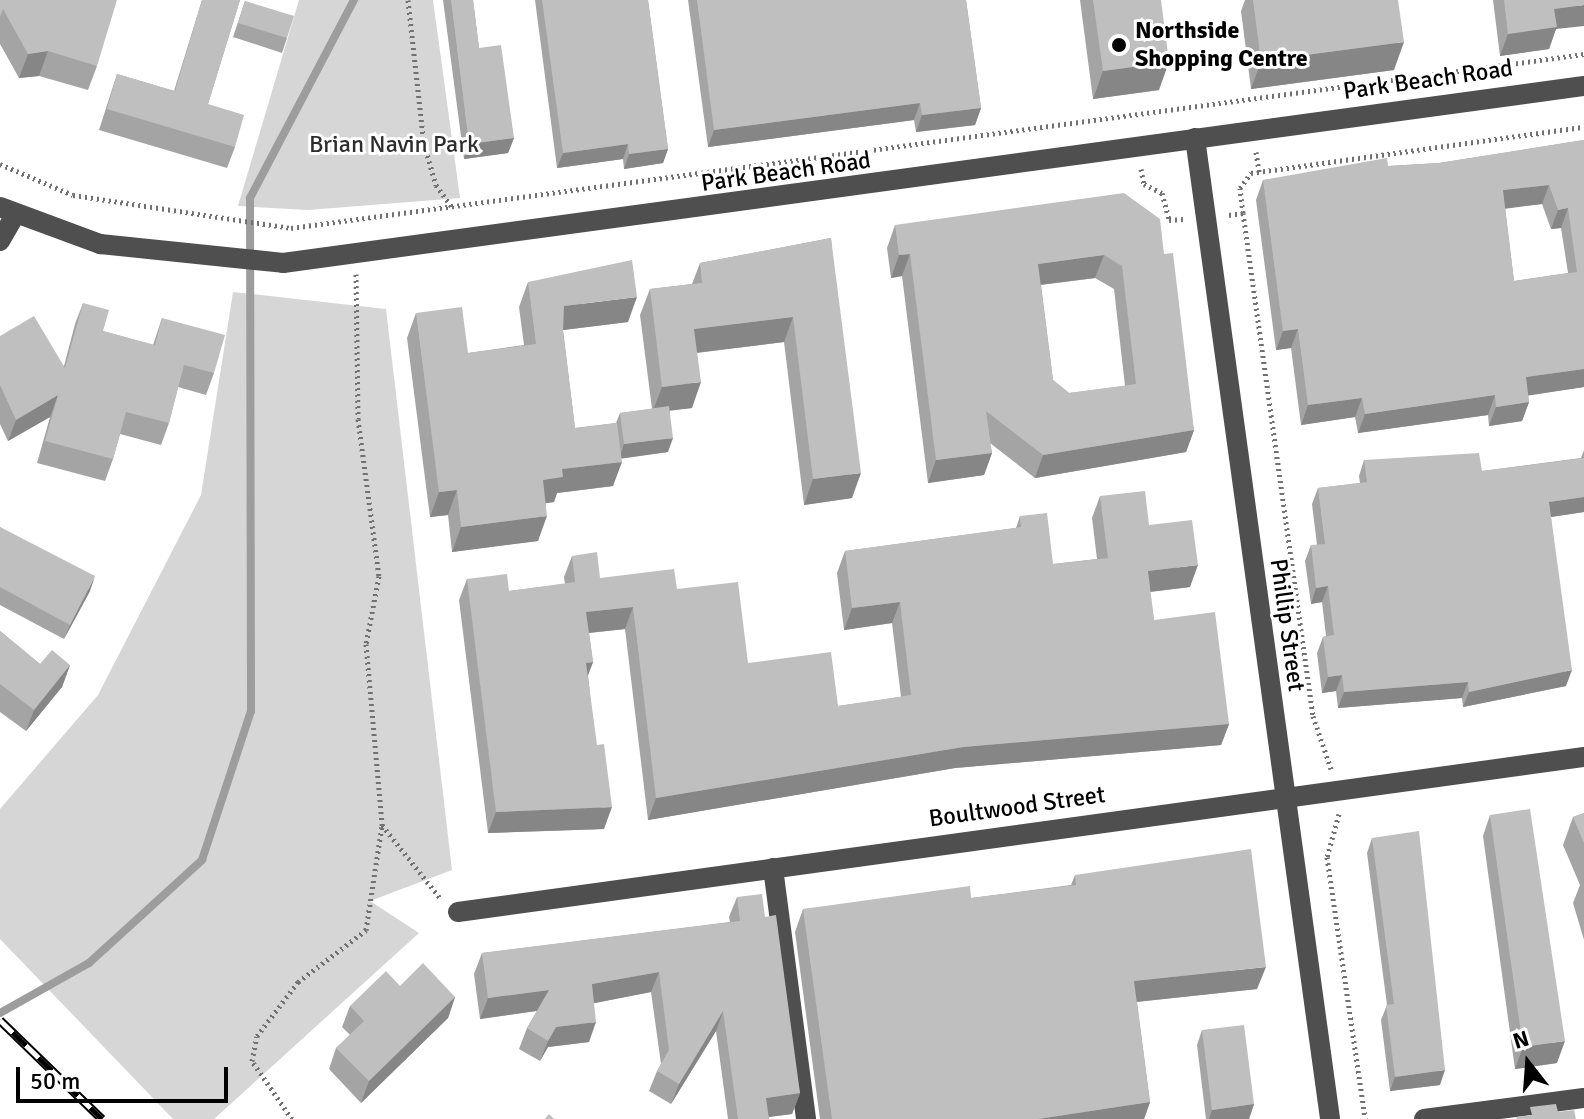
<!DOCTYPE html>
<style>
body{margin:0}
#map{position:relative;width:1584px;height:1119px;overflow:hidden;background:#fff;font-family:Signika,sans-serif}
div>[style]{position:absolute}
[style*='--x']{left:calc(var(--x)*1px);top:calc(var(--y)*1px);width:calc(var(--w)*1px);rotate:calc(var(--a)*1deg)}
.green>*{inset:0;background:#d6d6d6}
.stream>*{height:8px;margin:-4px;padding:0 4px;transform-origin:4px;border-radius:4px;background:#9d9d9d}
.path>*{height:5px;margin-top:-2.5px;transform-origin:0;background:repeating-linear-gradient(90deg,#717171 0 2px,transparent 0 6px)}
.minor>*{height:20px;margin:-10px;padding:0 10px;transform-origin:10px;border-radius:10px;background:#4f4f4f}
.rail>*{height:9px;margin-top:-4.5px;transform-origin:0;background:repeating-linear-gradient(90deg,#fff 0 18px,#000 0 36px);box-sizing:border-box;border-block:2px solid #000}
.wall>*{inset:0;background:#a4a4a4}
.shaded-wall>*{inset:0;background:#868686}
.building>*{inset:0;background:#bfbfbf}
.dots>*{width:22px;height:22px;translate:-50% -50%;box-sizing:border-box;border:4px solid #fff;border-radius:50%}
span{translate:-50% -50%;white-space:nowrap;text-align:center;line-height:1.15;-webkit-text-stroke:6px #fff;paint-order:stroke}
.poi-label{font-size:24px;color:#000;font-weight:700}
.left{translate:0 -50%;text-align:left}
.street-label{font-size:24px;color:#000}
.park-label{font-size:24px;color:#2d2d2d}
.north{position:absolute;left:1488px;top:1023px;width:80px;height:80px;-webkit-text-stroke:6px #fff;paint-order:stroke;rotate:343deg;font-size:22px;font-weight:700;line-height:32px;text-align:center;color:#000}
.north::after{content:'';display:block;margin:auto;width:28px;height:36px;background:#000;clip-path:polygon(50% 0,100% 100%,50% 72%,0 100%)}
.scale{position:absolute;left:16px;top:1067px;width:212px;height:36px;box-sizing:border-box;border:4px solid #000;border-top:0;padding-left:10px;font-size:24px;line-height:28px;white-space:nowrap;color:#000;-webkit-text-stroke:6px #fff;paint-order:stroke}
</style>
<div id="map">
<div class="green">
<div style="clip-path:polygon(299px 0,433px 0,460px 198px,308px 210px,238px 206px)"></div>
<div style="clip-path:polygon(233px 292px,386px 309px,452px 870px,370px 901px,419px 933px,214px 1119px,173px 1119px,0 939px,0 809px,98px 695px,201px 495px)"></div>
</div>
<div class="stream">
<div style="--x:0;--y:1013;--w:102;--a:-29.3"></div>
<div style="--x:89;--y:963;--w:153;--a:-42.3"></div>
<div style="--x:202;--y:860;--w:157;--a:-71.8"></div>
<div style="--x:251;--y:711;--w:513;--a:-90.11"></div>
<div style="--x:250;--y:198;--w:224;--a:-62.3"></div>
</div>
<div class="path">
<div style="--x:408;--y:0;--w:145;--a:83.7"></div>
<div style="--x:424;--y:144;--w:43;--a:73.7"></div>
<div style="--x:436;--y:185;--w:29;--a:54"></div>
<div style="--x:1256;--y:152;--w:20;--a:81"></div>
<div style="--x:0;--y:164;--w:79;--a:23"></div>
<div style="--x:73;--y:195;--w:220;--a:8.6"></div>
<div style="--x:291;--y:228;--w:1305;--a:-7.66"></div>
<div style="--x:1141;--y:169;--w:15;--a:79"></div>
<div style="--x:1144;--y:184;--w:20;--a:27"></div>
<div style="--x:1162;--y:193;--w:28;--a:75"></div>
<div style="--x:1169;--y:220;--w:14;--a:-4"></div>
<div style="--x:1243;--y:213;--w:508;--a:82.08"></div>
<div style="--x:1313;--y:716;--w:56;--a:71.2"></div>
<div style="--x:1229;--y:215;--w:14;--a:-8"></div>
<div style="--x:1243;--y:213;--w:25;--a:-97"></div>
<div style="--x:1240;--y:188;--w:19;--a:-54"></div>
<div style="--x:1251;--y:173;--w:336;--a:-7.9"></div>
<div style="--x:356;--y:274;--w:145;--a:89.2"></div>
<div style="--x:358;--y:419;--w:158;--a:82.4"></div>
<div style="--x:379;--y:576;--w:69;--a:100.8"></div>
<div style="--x:366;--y:644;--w:182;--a:84.9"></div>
<div style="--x:382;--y:825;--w:93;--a:51.5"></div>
<div style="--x:1339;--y:814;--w:45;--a:105.6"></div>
<div style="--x:1327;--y:857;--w:265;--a:81.7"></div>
<div style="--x:292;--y:1119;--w:70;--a:-124.6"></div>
<div style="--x:252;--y:1061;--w:25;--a:-79"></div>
<div style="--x:257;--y:1036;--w:68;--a:-52.8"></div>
<div style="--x:298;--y:982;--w:86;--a:-37.4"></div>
<div style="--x:366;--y:930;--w:105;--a:-81.3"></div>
</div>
<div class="minor">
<div style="--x:1195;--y:138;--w:990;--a:82.16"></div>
<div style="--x:0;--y:207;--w:107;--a:20.3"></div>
<div style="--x:100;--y:244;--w:184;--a:5.9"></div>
<div style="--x:283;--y:263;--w:1313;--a:-7.75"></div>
<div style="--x:0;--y:241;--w:30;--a:-60"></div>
<div style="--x:773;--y:868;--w:253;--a:82.5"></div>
<div style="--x:458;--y:912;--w:1137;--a:-7.84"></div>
<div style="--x:1424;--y:1119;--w:161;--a:-7.5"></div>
</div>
<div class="rail">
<div style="--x:0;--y:1020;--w:142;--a:44.1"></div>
</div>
<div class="wall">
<div style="clip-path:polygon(0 0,97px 66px,88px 90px,39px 76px,19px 78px,0 44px)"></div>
<div style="clip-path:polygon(202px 0,240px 0,208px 104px,235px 147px,227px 168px,99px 130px,117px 74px,174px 91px)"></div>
<div style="clip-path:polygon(443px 0,473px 0,479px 48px,514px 138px,508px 153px,464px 159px)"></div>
<div style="clip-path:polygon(535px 0,648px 0,668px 149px,663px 163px,624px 169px,623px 159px,557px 168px)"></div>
<div style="clip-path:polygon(688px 0,966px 0,981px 108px,975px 125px,916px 132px,914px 120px,708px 147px)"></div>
<div style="clip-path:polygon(1080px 0,1161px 0,1159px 90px,1093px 99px)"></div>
<div style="clip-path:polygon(1245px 0,1398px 0,1394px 70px,1251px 89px,1241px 11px)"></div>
<div style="clip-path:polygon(1493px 0,1584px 0,1556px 29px,1549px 49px,1500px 56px)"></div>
<div style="clip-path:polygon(245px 1px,287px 38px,282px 53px,233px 37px)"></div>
<div style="clip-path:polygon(evenodd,1584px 140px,1584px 387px,1528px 395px,1529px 402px,1522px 421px,1489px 426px,1488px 415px,1358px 433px,1355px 417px,1301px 425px,1291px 348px,1276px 350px,1256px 200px,1263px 180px,1388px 166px,1439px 163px,1584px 140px,1542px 204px,1551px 229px,1561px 228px,1568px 273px,1514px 281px,1505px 208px,1542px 204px)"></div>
<div style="clip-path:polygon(evenodd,895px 225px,1164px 254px,1194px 430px,1186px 452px,1035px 478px,990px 443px,992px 453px,984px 475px,928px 483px,902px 276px,891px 278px,887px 248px,895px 225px,1095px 278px,1114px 289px,1125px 386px,1069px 393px,1053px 380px,1041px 285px,1095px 278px)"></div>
<div style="clip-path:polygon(831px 238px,852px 498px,804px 505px,784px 342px,697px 353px,692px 408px,670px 410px,668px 452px,621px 458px,613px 486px,557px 493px,554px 502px,546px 503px,538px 541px,452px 552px,448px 515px,430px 517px,407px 338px,416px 313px,468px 353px,524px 345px,519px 307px,528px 282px,628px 322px,563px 330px,575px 428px,616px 423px,620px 413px,652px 409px,640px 315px,650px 289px,692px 284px,700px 263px)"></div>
<div style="clip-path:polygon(83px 303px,103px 331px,153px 345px,162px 318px,214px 373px,206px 395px,178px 387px,169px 423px,161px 445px,120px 434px,113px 459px,105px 481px,37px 463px,50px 417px,8px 441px,0 424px,0 336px,64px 366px,75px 324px)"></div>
<div style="clip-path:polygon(1584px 450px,1584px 512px,1551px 517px,1566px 686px,1463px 707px,1462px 698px,1338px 708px,1336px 691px,1322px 693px,1317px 653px,1323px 637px,1326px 636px,1322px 602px,1311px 604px,1305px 561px,1311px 545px,1317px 545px,1312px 504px,1318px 488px,1360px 483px,1359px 476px,1364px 460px,1482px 471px,1581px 458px)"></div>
<div style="clip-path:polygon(1100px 496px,1149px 525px,1190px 587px,1150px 592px,1154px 620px,1229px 724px,1221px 745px,955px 768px,648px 820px,625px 629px,589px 633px,593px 662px,588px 675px,604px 829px,488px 833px,459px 600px,467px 579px,509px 591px,565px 584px,564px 577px,572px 556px,600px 578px,677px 589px,748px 663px,838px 706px,901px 697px,892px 623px,844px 630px,837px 573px,845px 551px,1016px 528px,1020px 516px,1053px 564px,1097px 559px,1092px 518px)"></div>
<div style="clip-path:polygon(0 527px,90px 591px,64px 639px,0 605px)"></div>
<div style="clip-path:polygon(0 631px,40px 664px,70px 665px,62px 687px,26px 731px,0 712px)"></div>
<div style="clip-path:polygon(1584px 813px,1584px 940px,1573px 903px,1580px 885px,1563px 845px,1573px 817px)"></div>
<div style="clip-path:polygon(1490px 815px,1557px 1063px,1515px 1069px,1483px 836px)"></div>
<div style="clip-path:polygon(1372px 838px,1440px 1085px,1390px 1091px,1381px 1020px,1387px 1005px,1367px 853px)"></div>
<div style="clip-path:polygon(1075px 875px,1257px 989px,1137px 1002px,1150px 1102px,1144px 1119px,820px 1119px,795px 932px,803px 909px,971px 898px,1071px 885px)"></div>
<div style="clip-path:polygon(737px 897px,765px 917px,800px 1093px,792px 1114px,769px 1117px,769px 1119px,728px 1119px,716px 1031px,671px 1104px,649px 1091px,657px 1071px,661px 1064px,651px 992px,594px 1003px,589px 1042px,548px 1047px,540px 1061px,519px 1049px,527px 1028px,537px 1011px,480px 1019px,474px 974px,482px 953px,730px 922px,729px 917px)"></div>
<div style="clip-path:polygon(400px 986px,455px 997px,448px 1018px,361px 1103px,329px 1069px,336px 1048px,350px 1035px,342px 1027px,350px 1006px)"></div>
<div style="clip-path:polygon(1202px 1030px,1254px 1104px,1249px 1119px,1206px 1119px,1197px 1045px)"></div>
</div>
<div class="shaded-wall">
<div style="clip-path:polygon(1584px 5px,1584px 26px,1556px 29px,1549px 49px,1500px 56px,1508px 34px,1554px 9px)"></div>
<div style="clip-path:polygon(1404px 42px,1394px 70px,1251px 89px,1261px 61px)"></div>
<div style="clip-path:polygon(48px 51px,39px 76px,19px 78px,28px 54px)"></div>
<div style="clip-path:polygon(1169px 62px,1159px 90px,1093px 99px,1103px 71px)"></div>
<div style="clip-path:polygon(920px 103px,914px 120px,708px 147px,714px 130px)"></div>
<div style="clip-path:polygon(981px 108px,975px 125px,916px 132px,922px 115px)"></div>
<div style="clip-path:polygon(514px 138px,508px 153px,464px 159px,469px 144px)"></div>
<div style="clip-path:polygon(628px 144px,623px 159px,557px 168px,563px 153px)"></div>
<div style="clip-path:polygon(668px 149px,663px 163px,624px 169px,629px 154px)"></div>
<div style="clip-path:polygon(1549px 185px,1542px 204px,1496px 210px,1503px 190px)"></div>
<div style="clip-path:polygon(1568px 208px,1561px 228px,1551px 229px,1558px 210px)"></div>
<div style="clip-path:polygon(910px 254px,902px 276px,891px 278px,899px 255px)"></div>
<div style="clip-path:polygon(1104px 255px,1095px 278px,1030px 286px,1038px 264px)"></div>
<div style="clip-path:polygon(637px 297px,628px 322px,555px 331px,564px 306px)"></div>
<div style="clip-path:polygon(793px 317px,784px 342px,685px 354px,694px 329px)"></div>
<div style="clip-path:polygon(1298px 329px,1291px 348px,1276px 350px,1283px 331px)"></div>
<div style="clip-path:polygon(1584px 369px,1584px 387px,1519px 397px,1526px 377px)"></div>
<div style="clip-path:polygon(701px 382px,692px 408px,652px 413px,662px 387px)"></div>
<div style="clip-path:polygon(58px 395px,50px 417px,8px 441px,16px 420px)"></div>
<div style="clip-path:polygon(1495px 395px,1488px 415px,1358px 433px,1365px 414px)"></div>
<div style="clip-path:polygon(1362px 398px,1355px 417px,1301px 425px,1308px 405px)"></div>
<div style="clip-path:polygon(1529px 402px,1522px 421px,1489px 426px,1496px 407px)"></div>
<div style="clip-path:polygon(1194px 430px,1186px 452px,1035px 478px,1043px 455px)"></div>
<div style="clip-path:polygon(673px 438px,668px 452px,619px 459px,624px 444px)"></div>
<div style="clip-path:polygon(992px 453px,984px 475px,928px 483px,936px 460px)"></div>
<div style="clip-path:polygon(622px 462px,613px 486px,557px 493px,554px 502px,534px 505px,543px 480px,562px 469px)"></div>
<div style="clip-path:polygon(861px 473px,852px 498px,804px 505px,813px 479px)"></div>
<div style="clip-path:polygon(457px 490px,448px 515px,430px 517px,439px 492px)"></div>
<div style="clip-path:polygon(1584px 497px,1584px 512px,1544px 518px,1549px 502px)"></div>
<div style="clip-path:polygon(547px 516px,538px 541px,452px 552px,461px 527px)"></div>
<div style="clip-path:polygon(1198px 565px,1190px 587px,1140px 593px,1148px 571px)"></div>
<div style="clip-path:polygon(95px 576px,90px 591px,64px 639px,70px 625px)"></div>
<div style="clip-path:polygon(1328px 586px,1322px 602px,1311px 604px,1316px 588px)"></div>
<div style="clip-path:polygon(900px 602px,892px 623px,844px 630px,852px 608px)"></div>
<div style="clip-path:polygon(633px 607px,625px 629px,578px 634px,586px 612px)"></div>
<div style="clip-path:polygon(593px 662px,585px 683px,586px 663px)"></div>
<div style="clip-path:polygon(70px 665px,62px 687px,26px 731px,34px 710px)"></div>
<div style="clip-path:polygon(1572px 670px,1566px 686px,1463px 707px,1469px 692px)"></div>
<div style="clip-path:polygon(1342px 675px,1336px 691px,1322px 693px,1328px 677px)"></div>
<div style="clip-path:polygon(1468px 682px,1462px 698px,1338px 708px,1344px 692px)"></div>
<div style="clip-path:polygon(1229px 724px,1221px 745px,955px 768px,648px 820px,656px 798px,963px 747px)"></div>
<div style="clip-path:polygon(612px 807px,604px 829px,488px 833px,496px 812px)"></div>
<div style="clip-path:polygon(1266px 967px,1257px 989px,1125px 1003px,1134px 981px)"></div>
<div style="clip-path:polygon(659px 972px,651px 992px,585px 1005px,592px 984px)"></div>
<div style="clip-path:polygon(549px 990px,542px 1010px,480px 1019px,488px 998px)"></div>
<div style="clip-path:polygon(455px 997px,448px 1018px,361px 1103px,369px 1081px)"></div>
<div style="clip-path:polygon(723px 1011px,716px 1031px,671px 1104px,679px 1084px)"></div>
<div style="clip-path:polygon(596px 1022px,589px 1042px,548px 1047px,540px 1061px,548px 1041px,556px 1027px)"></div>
<div style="clip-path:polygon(1565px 1041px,1557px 1063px,1515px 1069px,1523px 1047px)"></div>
<div style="clip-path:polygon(1445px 1070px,1440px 1085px,1390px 1091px,1395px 1077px)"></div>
<div style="clip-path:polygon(800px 1093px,792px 1114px,759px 1118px,766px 1098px)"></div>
<div style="clip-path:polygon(1150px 1102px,1144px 1119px,1038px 1119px)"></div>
<div style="clip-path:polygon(1254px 1104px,1249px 1119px,1209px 1119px,1212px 1110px)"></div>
</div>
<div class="building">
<div style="clip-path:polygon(0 0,117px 0,97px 66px,48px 51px,28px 54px,3px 9px,0 17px)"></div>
<div style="clip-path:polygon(202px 0,240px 0,208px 104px,244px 115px,235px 147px,107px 109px,117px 74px,175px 91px)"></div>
<div style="clip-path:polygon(451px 0,473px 0,479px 48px,501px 45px,514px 138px,469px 144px)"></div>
<div style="clip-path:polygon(542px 0,648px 0,668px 149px,629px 154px,628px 144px,563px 153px)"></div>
<div style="clip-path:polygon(697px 0,966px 0,981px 108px,922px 115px,920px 103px,714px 130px)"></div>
<div style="clip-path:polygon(1093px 0,1161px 0,1169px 62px,1103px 71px)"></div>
<div style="clip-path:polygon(1253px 0,1398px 0,1404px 42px,1261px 61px)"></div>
<div style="clip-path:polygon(1504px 0,1584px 0,1584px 5px,1554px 9px,1557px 27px,1508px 34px)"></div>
<div style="clip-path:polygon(245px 1px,294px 16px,287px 38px,238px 23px)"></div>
<div style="clip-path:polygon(evenodd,1584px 140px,1584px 369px,1526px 377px,1529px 402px,1496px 407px,1495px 395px,1365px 414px,1362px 398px,1308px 405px,1298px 329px,1283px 331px,1263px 180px,1387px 158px,1388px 166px,1439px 163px,1584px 140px,1549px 185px,1558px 210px,1568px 208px,1577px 272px,1514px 281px,1503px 190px,1549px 185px)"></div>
<div style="clip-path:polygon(evenodd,1124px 193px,1160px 219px,1164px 254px,1173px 253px,1194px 430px,1043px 455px,986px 411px,992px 453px,936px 460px,910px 254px,899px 255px,895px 225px,1124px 193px,1104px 255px,1122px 266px,1136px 384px,1069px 393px,1053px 380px,1038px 264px,1104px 255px)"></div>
<div style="clip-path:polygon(831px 238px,861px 473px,813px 479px,793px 317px,694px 329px,701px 382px,662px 387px,650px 289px,702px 283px,700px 263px)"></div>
<div style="clip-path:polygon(632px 260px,637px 297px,564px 306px,563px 331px,575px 428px,617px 423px,622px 462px,562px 469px,563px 477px,543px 480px,547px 516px,461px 527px,457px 490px,439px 492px,416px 313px,462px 307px,468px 353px,536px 344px,528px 282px)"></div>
<div style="clip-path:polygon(83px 303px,109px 310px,103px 331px,155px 345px,162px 318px,225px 335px,214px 373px,184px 365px,169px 423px,126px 412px,113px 459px,45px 441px,58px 395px,16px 420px,0 385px,0 336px,34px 316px,65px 368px)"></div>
<div style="clip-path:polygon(669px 406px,673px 438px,624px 444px,620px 413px)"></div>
<div style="clip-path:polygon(1479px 453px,1482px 471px,1584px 458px,1584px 497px,1549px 502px,1572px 670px,1469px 692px,1468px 682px,1344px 692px,1342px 675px,1328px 677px,1323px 637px,1334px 635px,1328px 586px,1316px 588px,1311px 545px,1325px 544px,1318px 488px,1367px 482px,1364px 460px)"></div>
<div style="clip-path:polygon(1145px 491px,1149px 525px,1192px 520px,1198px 565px,1148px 571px,1154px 620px,1215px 612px,1229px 724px,963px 747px,656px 798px,633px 607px,586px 612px,593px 662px,586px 663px,597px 745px,604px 744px,612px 807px,496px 812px,467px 579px,507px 574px,509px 591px,575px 582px,572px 556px,597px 552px,600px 578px,674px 569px,677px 589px,738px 582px,748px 663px,831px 652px,838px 706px,911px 695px,900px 602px,852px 608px,845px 551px,1021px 527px,1020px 516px,1047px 513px,1053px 564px,1108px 558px,1100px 496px)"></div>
<div style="clip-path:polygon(0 527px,95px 576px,70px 625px,0 587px)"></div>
<div style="clip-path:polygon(0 631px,40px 664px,52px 650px,70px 665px,34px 710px,0 684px)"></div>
<div style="clip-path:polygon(1530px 809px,1565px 1041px,1523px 1047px,1490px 815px)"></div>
<div style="clip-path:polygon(1584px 813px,1584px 843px,1573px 817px)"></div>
<div style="clip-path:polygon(1419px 831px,1445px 1070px,1395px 1077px,1386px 1005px,1394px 1004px,1372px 838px)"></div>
<div style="clip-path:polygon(1251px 849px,1266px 967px,1134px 981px,1150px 1102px,1038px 1119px,832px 1119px,803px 909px,970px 886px,971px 898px,1076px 885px,1075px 875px)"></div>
<div style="clip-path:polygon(762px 894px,765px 917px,776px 915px,800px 1093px,766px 1098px,769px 1119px,738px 1119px,723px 1011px,679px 1084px,657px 1071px,669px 1050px,659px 972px,592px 984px,596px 1022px,556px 1027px,548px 1041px,527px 1028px,549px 990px,488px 998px,482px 953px,740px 921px,737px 897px)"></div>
<div style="clip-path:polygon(423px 963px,455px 997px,369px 1081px,336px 1048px,364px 1021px,350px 1006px,386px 971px,400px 986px)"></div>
<div style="clip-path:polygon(1244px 1025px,1254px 1104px,1212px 1110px,1202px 1030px)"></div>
<div style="clip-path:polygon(1556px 1104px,1558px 1112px,1574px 1110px,1576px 1119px,1517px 1119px,1516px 1117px,1532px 1115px,1530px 1107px)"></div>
<div style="clip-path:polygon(549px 1114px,554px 1119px,545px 1119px)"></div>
</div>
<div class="dots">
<div style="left:1119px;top:45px;background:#000"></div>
</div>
<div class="poi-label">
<span class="left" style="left:1135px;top:45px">Northside<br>Shopping Centre</span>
</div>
<div class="street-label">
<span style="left:1428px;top:80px;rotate:-8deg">Park Beach Road</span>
<span style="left:786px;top:172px;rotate:-8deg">Park Beach Road</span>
<span style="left:1287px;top:625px;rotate:82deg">Phillip Street</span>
<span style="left:1017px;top:807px;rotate:-8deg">Boultwood Street</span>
</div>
<div class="park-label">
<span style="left:394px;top:145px">Brian Navin Park</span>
</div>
<div class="north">N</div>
<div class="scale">50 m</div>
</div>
